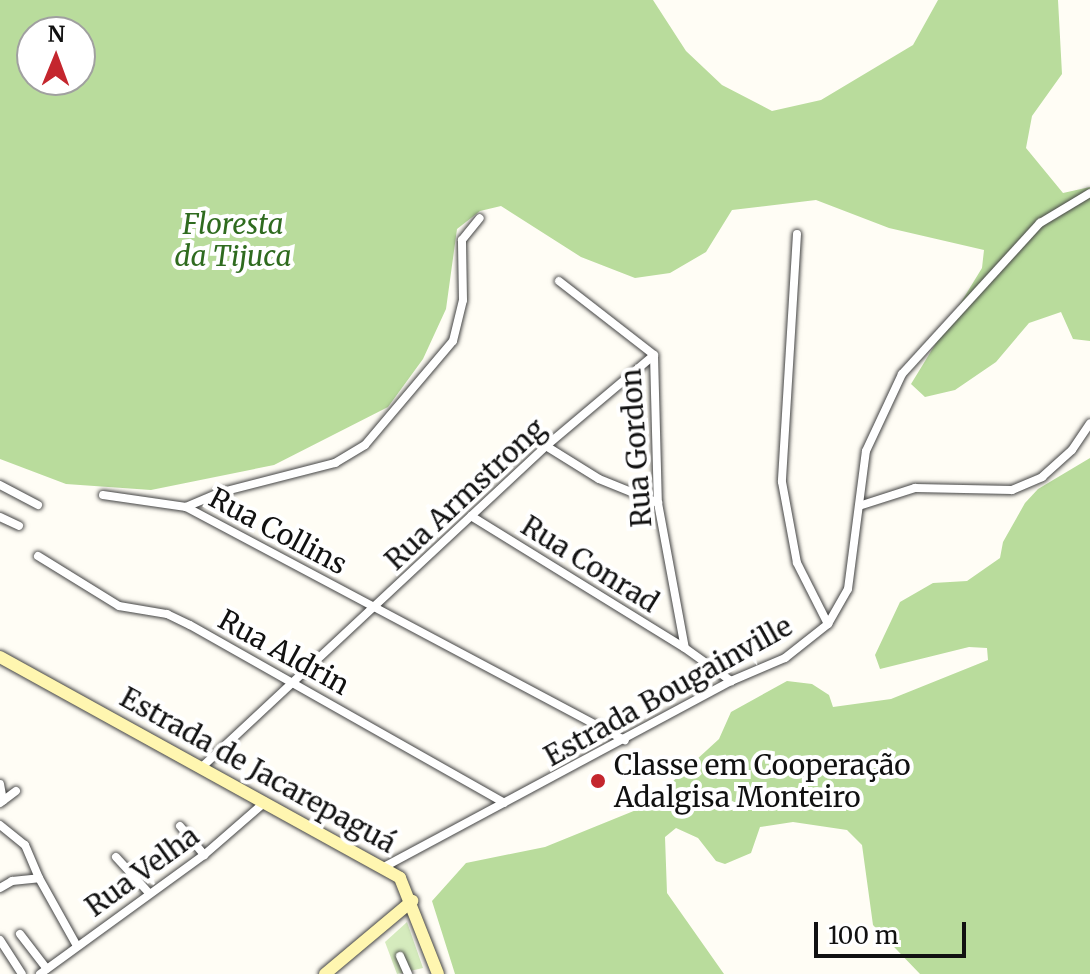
<!DOCTYPE html>
<meta charset="utf-8">
<style>
body{margin:0}
#map{position:relative;width:1090px;height:974px;overflow:hidden;background:#fffdf5;font-family:Merriweather,serif}
div>[style]{position:absolute}
[style*='--x']{left:calc(var(--x)*1px);top:calc(var(--y)*1px);width:calc(var(--w)*1px);rotate:calc(var(--a)*1deg)}
.green>*{inset:0;background:#d5ebbd}
.forest>*{inset:0;background:#b9dc9c}
.roads{filter:drop-shadow(0 0 2px #444) drop-shadow(0 0 2px #444)}
.street>*{height:8px;margin:-4px;padding:0 4px;transform-origin:4px;border-radius:4px;background:#fff}
.secondary>*{height:12px;margin:-6px;padding:0 6px;transform-origin:6px;border-radius:6px;background:#fff6b0}
.dots>*{width:22px;height:22px;translate:-50% -50%;box-sizing:border-box;border:4px solid #fff;border-radius:50%}
span{translate:-50% -50%;white-space:nowrap;text-align:center;line-height:1.15;-webkit-text-stroke:8px #fff;paint-order:stroke}
.park-label{font-size:28px;color:#2f6b1f;font-style:italic}
.street-label{font-size:28px;color:#111}
.poi-label{font-size:28px;color:#111}
.left{translate:0 -50%;text-align:left}
.north{position:absolute;left:16px;top:16px;width:80px;height:80px;box-sizing:border-box;background:#fff;border:2px solid #a0a0a0;border-radius:50%;rotate:1deg;font-size:22px;font-weight:700;line-height:32px;text-align:center;color:#111}
.north::after{content:'';display:block;margin:auto;width:28px;height:36px;background:#c4262e;clip-path:polygon(50% 0,100% 100%,50% 72%,0 100%)}
.scale{position:absolute;left:814px;top:922px;width:152px;height:36px;box-sizing:border-box;border:4px solid #111;border-top:0;padding-left:10px;font-size:24px;line-height:28px;white-space:nowrap;color:#111;-webkit-text-stroke:6px #fff;paint-order:stroke}
</style>
<div id="map">
<div class="green">
<div style="clip-path:polygon(407px 922px,423px 968px,397px 974px,385px 942px)"></div>
</div>
<div class="forest">
<div style="clip-path:polygon(evenodd,0 0,653px 0,686px 51px,722px 85px,772px 111px,821px 100px,913px 45px,938px 0,1058px 0,1062px 74px,1032px 116px,1026px 148px,1063px 193px,1090px 187px,1090px 341px,1073px 339px,1061px 312px,1029px 323px,996px 362px,955px 390px,925px 397px,911px 384px,982px 268px,984px 250px,889px 228px,816px 200px,732px 210px,706px 252px,670px 273px,635px 278px,581px 257px,501px 206px,480px 211px,457px 229px,446px 309px,423px 359px,388px 407px,274px 465px,151px 490px,66px 484px,0 459px,0 0,32px 32px,80px 32px,80px 80px,32px 80px,32px 32px)"></div>
<div style="clip-path:polygon(1090px 458px,1090px 974px,920px 974px,873px 925px,862px 845px,847px 830px,793px 822px,760px 827px,751px 853px,725px 864px,716px 861px,698px 838px,676px 828px,665px 837px,667px 893px,724px 974px,455px 974px,432px 901px,466px 863px,545px 847px,646px 806px,719px 739px,731px 712px,787px 681px,812px 684px,829px 695px,833px 707px,891px 699px,988px 660px,987px 648px,969px 647px,880px 669px,875px 655px,900px 602px,933px 583px,967px 581px,1000px 558px,1003px 542px,1025px 503px,1038px 489px)"></div>
</div>
<div class="roads">
<div class="street">
<div style="--x:797;--y:234;--w:248;--a:93.5"></div>
<div style="--x:782;--y:482;--w:82;--a:79.5"></div>
<div style="--x:797;--y:563;--w:68;--a:63.1"></div>
<div style="--x:559;--y:281;--w:120;--a:37.9"></div>
<div style="--x:654;--y:355;--w:148;--a:88.5"></div>
<div style="--x:658;--y:503;--w:147;--a:79.5"></div>
<div style="--x:685;--y:648;--w:57;--a:35.7"></div>
<div style="--x:546;--y:446;--w:62;--a:31.9"></div>
<div style="--x:599;--y:479;--w:64;--a:22.1"></div>
<div style="--x:0;--y:485;--w:43;--a:27.8"></div>
<div style="--x:103;--y:495;--w:84;--a:8.2"></div>
<div style="--x:186;--y:507;--w:497;--a:28"></div>
<div style="--x:862;--y:505;--w:56;--a:-17.8"></div>
<div style="--x:915;--y:488;--w:97;--a:1.2"></div>
<div style="--x:1012;--y:490;--w:33;--a:-23"></div>
<div style="--x:1042;--y:477;--w:40;--a:-42"></div>
<div style="--x:1072;--y:450;--w:32;--a:-56"></div>
<div style="--x:186;--y:507;--w:39;--a:-23"></div>
<div style="--x:222;--y:492;--w:117;--a:-14.4"></div>
<div style="--x:335;--y:463;--w:35;--a:-31"></div>
<div style="--x:365;--y:445;--w:136;--a:-49.8"></div>
<div style="--x:453;--y:341;--w:42;--a:-76.3"></div>
<div style="--x:463;--y:300;--w:60;--a:-91"></div>
<div style="--x:462;--y:240;--w:28;--a:-51"></div>
<div style="--x:471;--y:516;--w:251;--a:31.7"></div>
<div style="--x:0;--y:517;--w:21;--a:25"></div>
<div style="--x:38;--y:556;--w:95;--a:31.7"></div>
<div style="--x:119;--y:606;--w:49;--a:9.5"></div>
<div style="--x:167;--y:614;--w:25;--a:26"></div>
<div style="--x:190;--y:625;--w:361;--a:29.5"></div>
<div style="--x:203;--y:766;--w:469;--a:-43"></div>
<div style="--x:546;--y:446;--w:141;--a:-40.1"></div>
<div style="--x:0;--y:784;--w:17;--a:80"></div>
<div style="--x:0;--y:803;--w:20;--a:-37"></div>
<div style="--x:0;--y:825;--w:32;--a:39"></div>
<div style="--x:25;--y:845;--w:36;--a:67"></div>
<div style="--x:180;--y:826;--w:38;--a:50"></div>
<div style="--x:116;--y:857;--w:49;--a:47.5"></div>
<div style="--x:384;--y:867;--w:394;--a:-28.2"></div>
<div style="--x:731;--y:681;--w:59;--a:-23.1"></div>
<div style="--x:785;--y:658;--w:55;--a:-38.3"></div>
<div style="--x:828;--y:624;--w:40;--a:-60.3"></div>
<div style="--x:848;--y:589;--w:139;--a:-82.6"></div>
<div style="--x:866;--y:451;--w:85;--a:-64.9"></div>
<div style="--x:902;--y:374;--w:205;--a:-47.6"></div>
<div style="--x:1040;--y:223;--w:58;--a:-31"></div>
<div style="--x:0;--y:888;--w:14;--a:-30"></div>
<div style="--x:12;--y:881;--w:27;--a:-6"></div>
<div style="--x:39;--y:878;--w:78;--a:60.8"></div>
<div style="--x:20;--y:934;--w:44;--a:52.4"></div>
<div style="--x:0;--y:940;--w:40;--a:57.1"></div>
<div style="--x:400;--y:956;--w:20;--a:66"></div>
<div style="--x:40;--y:974;--w:203;--a:-36"></div>
<div style="--x:204;--y:855;--w:81;--a:-41"></div>
</div>
<div class="secondary">
<div style="--x:0;--y:657;--w:457;--a:28.9"></div>
<div style="--x:400;--y:878;--w:103;--a:68.4"></div>
<div style="--x:325;--y:974;--w:114;--a:-40"></div>
</div>
</div>
<div class="dots">
<div style="left:598px;top:781px;background:#c4262e"></div>
</div>
<div class="park-label">
<span style="left:233px;top:240px">Floresta<br>da Tijuca</span>
</div>
<div class="street-label">
<span style="left:636px;top:448px;rotate:-94deg">Rua Gordon</span>
<span style="left:465px;top:494px;rotate:-43deg">Rua Armstrong</span>
<span style="left:278px;top:531px;rotate:28deg">Rua Collins</span>
<span style="left:590px;top:564px;rotate:32deg">Rua Conrad</span>
<span style="left:284px;top:652px;rotate:29deg">Rua Aldrin</span>
<span style="left:668px;top:691px;rotate:-29deg">Estrada Bougainville</span>
<span style="left:258px;top:770px;rotate:29deg">Estrada de Jacarepaguá</span>
<span style="left:142px;top:871px;rotate:-36deg">Rua Velha</span>
</div>
<div class="poi-label">
<span class="left" style="left:614px;top:781px">Classe em Cooperação<br>Adalgisa Monteiro</span>
</div>
<div class="north">N</div>
<div class="scale">100 m</div>
</div>
